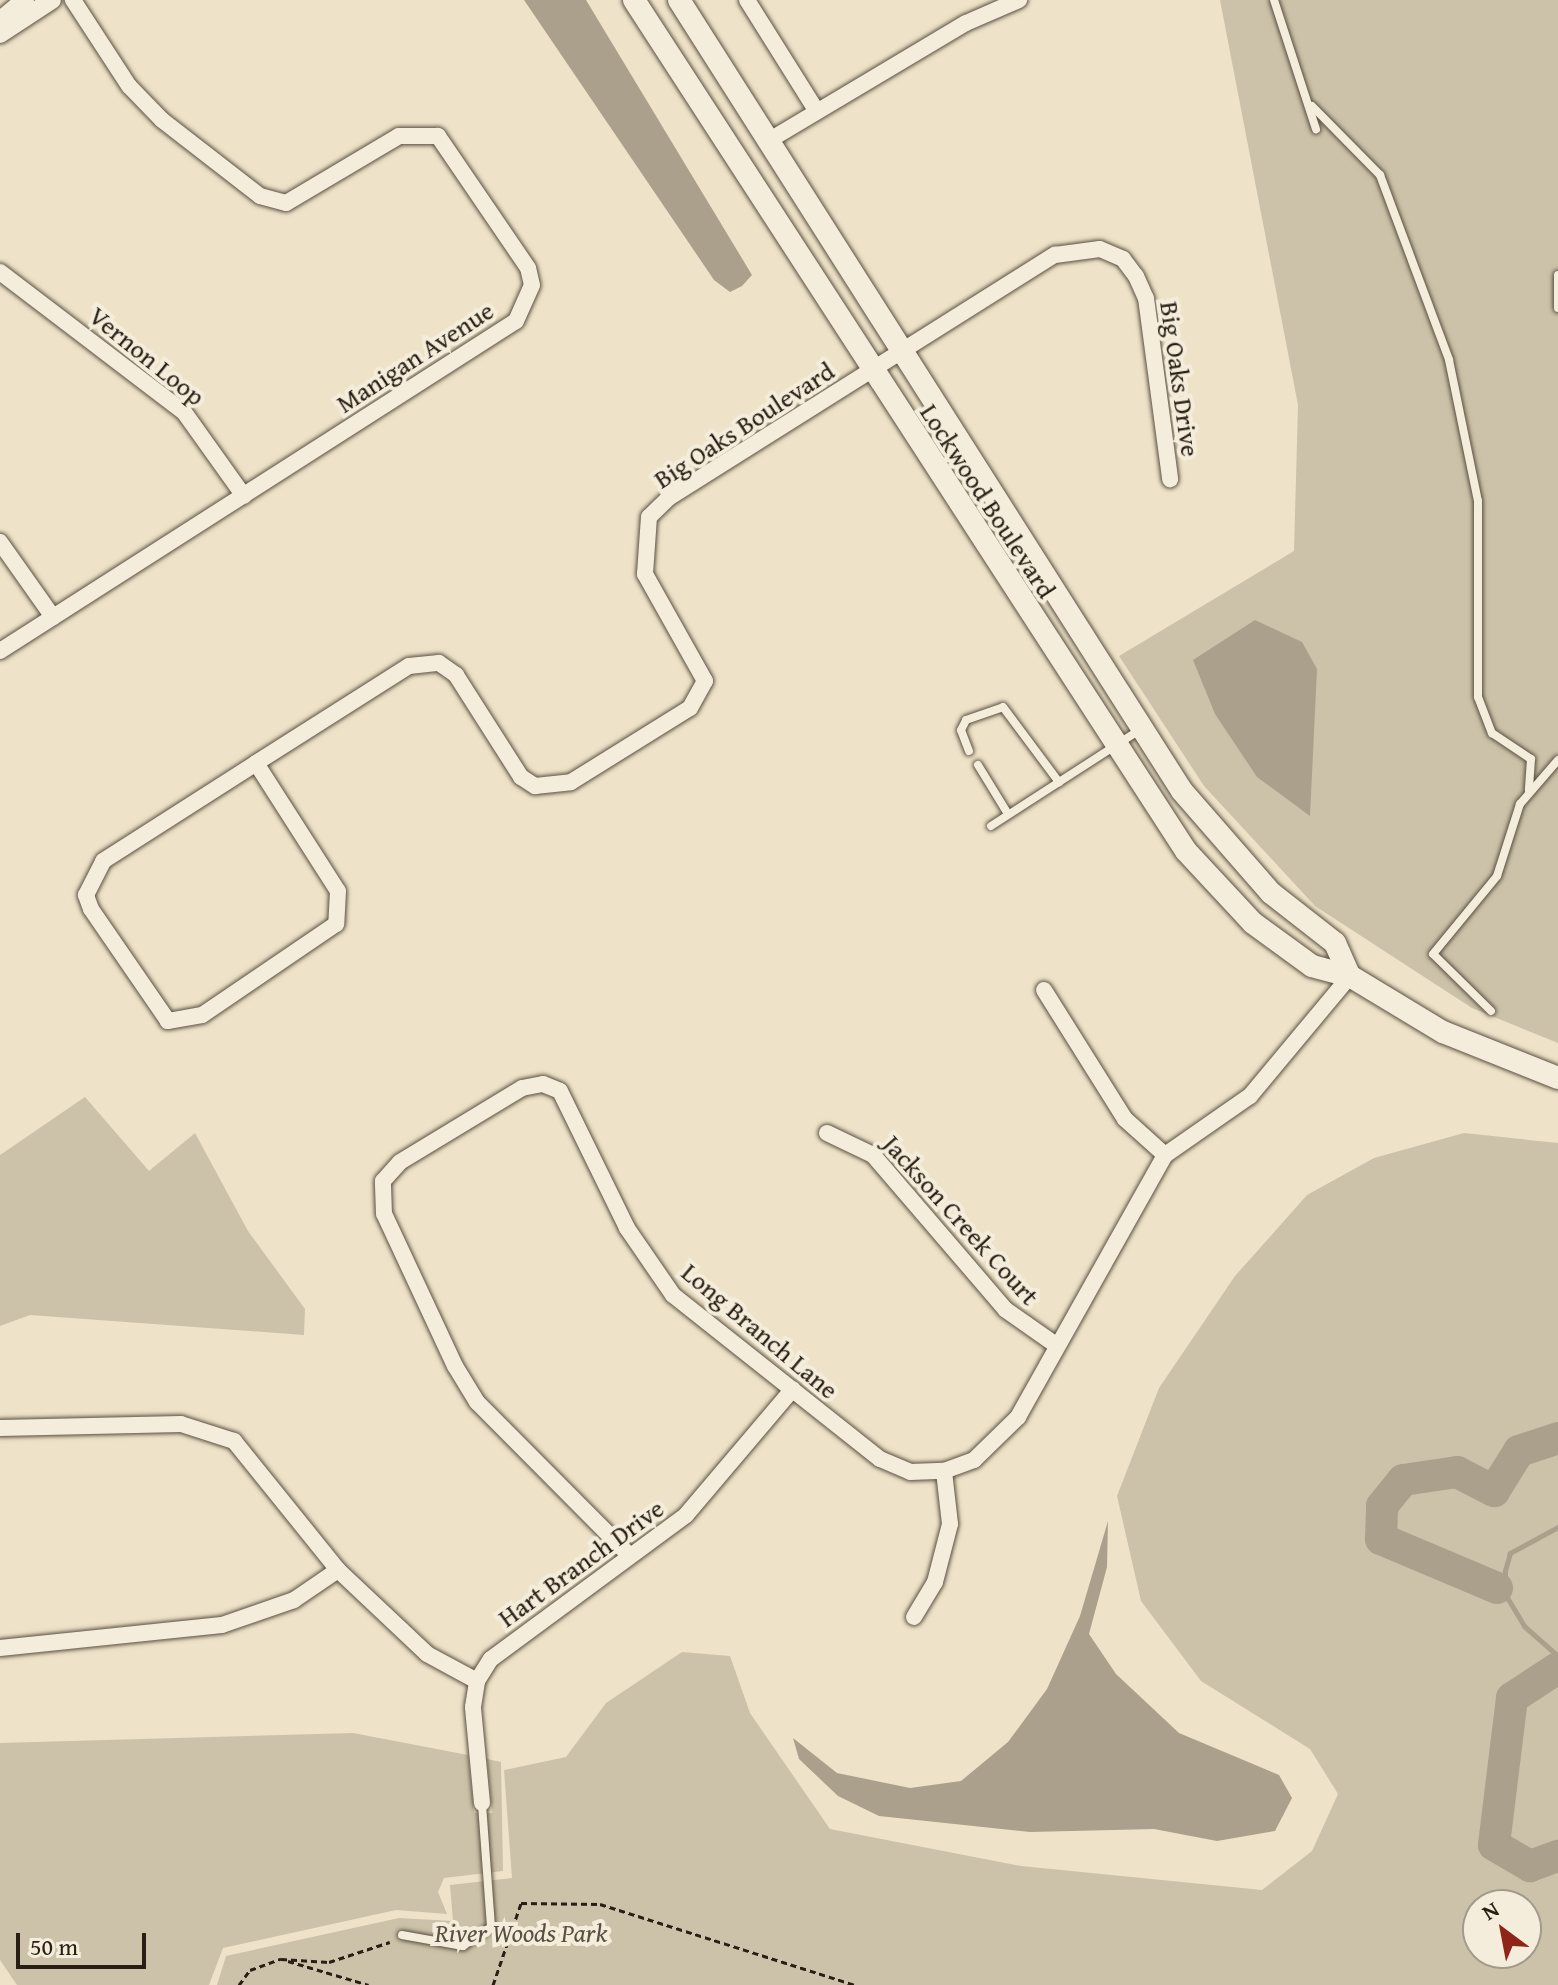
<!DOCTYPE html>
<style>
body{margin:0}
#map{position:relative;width:1558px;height:1985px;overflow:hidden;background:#eee3c8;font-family:"Gentium Book Plus",serif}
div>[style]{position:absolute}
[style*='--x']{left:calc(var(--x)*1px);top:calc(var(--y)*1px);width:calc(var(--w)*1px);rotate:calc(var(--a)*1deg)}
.green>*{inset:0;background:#ccc2a9}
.water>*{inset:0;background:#aba08b}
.stream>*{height:5px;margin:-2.5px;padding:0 2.5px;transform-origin:2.5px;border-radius:2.5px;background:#aba08b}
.river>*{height:32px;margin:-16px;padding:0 16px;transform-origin:16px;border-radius:16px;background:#aba08b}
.path>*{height:3px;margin-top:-1.5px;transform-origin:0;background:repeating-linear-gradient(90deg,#281e14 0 6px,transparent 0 10px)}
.roads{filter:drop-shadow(0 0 2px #5a4f41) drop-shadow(0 0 2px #5a4f41)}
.service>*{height:8px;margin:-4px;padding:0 4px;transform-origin:4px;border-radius:4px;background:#f4eddb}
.minor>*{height:16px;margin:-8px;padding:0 8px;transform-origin:8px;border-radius:8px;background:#f4eddb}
.tertiary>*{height:18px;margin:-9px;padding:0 9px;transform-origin:9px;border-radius:9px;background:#f4eddb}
.secondary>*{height:22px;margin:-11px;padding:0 11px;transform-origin:11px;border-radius:11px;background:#f4eddb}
span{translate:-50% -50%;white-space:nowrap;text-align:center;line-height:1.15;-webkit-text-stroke:8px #f4eddb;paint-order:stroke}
.street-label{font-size:26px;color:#281e14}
.park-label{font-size:26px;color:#594f41;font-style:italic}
.north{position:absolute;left:1462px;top:1889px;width:80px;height:80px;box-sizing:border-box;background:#f4eddb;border:2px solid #a29a8b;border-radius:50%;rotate:328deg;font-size:22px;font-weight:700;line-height:32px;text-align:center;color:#281e14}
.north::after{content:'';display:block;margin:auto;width:28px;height:36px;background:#8f2418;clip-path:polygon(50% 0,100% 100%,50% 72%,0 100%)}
.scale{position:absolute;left:16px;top:1933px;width:130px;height:36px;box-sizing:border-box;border:4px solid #281e14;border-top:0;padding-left:10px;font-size:24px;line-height:28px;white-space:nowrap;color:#281e14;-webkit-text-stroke:6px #f4eddb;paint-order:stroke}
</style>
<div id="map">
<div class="green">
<div style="clip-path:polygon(1220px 0,1558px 0,1558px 1043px,1472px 1008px,1315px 906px,1204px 786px,1119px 656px,1294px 551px,1298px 405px)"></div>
<div style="clip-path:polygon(85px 1097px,149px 1171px,195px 1133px,248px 1231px,305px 1309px,304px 1335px,30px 1315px,0 1326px,0 1155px)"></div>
<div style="clip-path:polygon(evenodd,1464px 1133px,1558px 1143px,1558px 1985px,217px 1985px,226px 1956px,399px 1918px,453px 1921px,450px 1885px,512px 1878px,504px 1770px,566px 1757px,606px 1703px,682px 1652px,730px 1656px,750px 1713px,830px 1829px,1021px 1866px,1262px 1890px,1312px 1851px,1338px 1794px,1310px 1749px,1201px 1681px,1141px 1601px,1117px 1496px,1159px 1388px,1235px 1276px,1307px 1195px,1374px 1158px,1464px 1133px,1478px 1905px,1526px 1905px,1526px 1953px,1478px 1953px,1478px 1905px)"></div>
<div style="clip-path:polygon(353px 1733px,468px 1755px,474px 1813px,492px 1813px,487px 1759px,501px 1762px,503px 1871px,444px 1878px,438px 1892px,447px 1914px,396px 1910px,223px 1948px,209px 1985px,17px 1985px,0 1960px,0 1743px)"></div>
</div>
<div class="water">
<div style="clip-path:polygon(524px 0,586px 0,752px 275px,742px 286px,730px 292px,714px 280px)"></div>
<div style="clip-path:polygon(1255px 620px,1302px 642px,1317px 669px,1310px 816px,1257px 777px,1215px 714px,1193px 660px)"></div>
<div style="clip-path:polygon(1108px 1521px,1107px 1567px,1089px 1634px,1116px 1674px,1179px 1733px,1279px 1775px,1292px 1798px,1275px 1831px,1217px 1841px,1154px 1829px,1030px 1832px,879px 1816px,838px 1796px,799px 1759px,793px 1738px,837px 1773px,910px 1788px,961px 1781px,1008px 1742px,1047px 1689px,1080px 1616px)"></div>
</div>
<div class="stream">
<div style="--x:1558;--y:1527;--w:55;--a:151.6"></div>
<div style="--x:1510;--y:1553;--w:19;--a:106"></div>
<div style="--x:1505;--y:1571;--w:23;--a:90"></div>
<div style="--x:1505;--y:1594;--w:37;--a:59"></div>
<div style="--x:1524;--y:1626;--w:45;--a:41.4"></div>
</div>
<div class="river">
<div style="--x:1497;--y:1588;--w:126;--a:-157.1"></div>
<div style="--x:1381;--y:1539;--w:33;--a:-88"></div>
<div style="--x:1382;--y:1506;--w:33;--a:-51"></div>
<div style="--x:1403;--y:1480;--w:55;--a:-8.4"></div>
<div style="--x:1457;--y:1472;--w:42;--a:27.2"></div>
<div style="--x:1494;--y:1491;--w:47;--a:-58"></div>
<div style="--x:1519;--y:1451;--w:41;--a:-18.4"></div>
<div style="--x:1558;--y:1668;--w:55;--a:146.9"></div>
<div style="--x:1512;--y:1698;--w:148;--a:97"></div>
<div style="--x:1494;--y:1845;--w:42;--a:30.3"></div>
<div style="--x:1530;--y:1866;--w:30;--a:-20"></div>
</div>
<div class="path">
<div style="--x:288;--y:1961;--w:84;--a:16.5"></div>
<div style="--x:239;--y:1985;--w:19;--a:-54"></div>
<div style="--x:250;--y:1970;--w:33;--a:-20"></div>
<div style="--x:281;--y:1959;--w:48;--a:3.6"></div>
<div style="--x:329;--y:1962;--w:64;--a:-18.2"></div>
<div style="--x:493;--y:1985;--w:87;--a:-71.1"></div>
<div style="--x:521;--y:1903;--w:79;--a:0.7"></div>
<div style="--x:600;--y:1904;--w:269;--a:17.6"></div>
</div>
<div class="roads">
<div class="service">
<div style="--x:1274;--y:0;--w:136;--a:72"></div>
<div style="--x:1312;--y:106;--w:97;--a:45.4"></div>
<div style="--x:1380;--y:175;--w:197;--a:69.5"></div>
<div style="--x:1449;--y:360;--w:144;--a:78.4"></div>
<div style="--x:1478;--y:501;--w:196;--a:90"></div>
<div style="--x:1478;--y:697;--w:39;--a:69"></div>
<div style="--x:1492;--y:733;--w:47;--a:33.7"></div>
<div style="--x:1531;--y:759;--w:31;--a:94"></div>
<div style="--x:1558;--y:275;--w:33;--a:90"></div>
<div style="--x:969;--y:751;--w:22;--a:-111"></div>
<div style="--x:961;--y:730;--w:11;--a:-63"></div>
<div style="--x:966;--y:720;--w:39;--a:-19"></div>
<div style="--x:1003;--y:707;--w:94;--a:53.3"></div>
<div style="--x:978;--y:765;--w:57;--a:58.5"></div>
<div style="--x:991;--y:826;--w:179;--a:-32.9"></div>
<div style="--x:1491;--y:1011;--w:81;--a:-135.5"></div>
<div style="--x:1433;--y:954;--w:101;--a:-50.6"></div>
<div style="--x:1497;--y:876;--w:76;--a:-72.3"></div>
<div style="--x:1520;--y:804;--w:58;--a:-49.2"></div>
<div style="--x:402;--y:1935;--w:62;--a:10.2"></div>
<div style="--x:463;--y:1946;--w:34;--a:-34"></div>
<div style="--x:491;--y:1927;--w:124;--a:-94.2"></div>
</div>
<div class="minor">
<div style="--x:747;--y:0;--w:130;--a:57.9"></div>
<div style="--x:768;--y:141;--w:230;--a:-30.8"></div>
<div style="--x:966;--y:23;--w:58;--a:-23.5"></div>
<div style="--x:0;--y:272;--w:231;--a:37.3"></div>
<div style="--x:184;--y:412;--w:103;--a:54.5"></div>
<div style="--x:0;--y:542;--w:92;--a:54.8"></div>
<div style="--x:0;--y:651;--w:612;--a:-32.6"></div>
<div style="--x:516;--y:321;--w:39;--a:-66"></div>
<div style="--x:532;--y:285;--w:17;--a:-103"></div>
<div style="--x:528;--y:268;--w:160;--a:-124.3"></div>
<div style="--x:438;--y:136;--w:39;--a:180"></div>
<div style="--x:399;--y:136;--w:131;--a:149.3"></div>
<div style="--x:286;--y:203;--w:27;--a:-165"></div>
<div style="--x:260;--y:196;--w:124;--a:-142.2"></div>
<div style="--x:162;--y:120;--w:47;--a:-134.1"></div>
<div style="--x:129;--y:86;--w:103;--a:-123.1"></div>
<div style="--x:256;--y:763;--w:152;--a:57.4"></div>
<div style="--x:338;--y:891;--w:33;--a:93"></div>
<div style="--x:336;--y:924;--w:162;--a:145.8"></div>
<div style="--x:202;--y:1015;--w:35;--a:170"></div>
<div style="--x:168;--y:1021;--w:136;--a:-124.5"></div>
<div style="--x:91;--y:909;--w:15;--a:-110"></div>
<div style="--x:86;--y:895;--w:38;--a:-63"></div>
<div style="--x:103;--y:861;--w:182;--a:-32.6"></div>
<div style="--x:256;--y:763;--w:181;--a:-32.4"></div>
<div style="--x:409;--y:666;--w:30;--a:-6"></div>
<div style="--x:439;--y:663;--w:21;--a:35"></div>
<div style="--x:456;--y:675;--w:121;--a:57.5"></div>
<div style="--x:521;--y:777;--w:17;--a:33"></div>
<div style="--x:535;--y:786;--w:36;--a:-6"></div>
<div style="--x:571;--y:782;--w:140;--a:-31.9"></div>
<div style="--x:690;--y:708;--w:31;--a:-61"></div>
<div style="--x:705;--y:681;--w:123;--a:-119.3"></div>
<div style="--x:645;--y:574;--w:57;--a:-86"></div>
<div style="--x:649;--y:517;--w:29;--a:-44"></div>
<div style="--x:670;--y:497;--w:455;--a:-32.2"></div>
<div style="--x:1055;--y:255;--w:45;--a:-7.6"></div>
<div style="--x:1100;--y:249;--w:25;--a:23"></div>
<div style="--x:1123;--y:259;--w:21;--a:53"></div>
<div style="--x:1136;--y:276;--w:24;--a:66"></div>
<div style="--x:1146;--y:298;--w:183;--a:82.4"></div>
<div style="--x:1044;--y:990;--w:152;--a:57.9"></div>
<div style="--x:1125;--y:1119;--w:54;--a:42"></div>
<div style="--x:827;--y:1133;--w:51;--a:25.6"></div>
<div style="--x:873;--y:1155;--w:204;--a:49.4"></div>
<div style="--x:1006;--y:1310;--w:61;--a:35"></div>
<div style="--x:0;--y:1428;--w:181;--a:-1.3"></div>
<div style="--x:181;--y:1424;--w:56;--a:17.8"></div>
<div style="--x:234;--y:1441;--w:166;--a:51.1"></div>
<div style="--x:338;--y:1570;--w:122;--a:43.3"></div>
<div style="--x:427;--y:1654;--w:57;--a:28.4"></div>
<div style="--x:630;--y:1556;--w:217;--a:-134.8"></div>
<div style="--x:477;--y:1402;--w:42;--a:-121.4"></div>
<div style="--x:455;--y:1366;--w:168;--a:-115"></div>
<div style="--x:384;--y:1214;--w:33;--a:-92"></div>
<div style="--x:383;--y:1181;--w:25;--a:-48"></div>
<div style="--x:400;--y:1162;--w:143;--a:-31.2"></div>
<div style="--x:522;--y:1088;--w:21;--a:-11"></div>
<div style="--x:543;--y:1084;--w:18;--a:22"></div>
<div style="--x:560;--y:1091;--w:153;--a:63.9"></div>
<div style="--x:627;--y:1228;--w:81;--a:55.5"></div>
<div style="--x:673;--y:1295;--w:264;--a:38.4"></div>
<div style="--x:880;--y:1459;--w:33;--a:23"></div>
<div style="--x:910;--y:1472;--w:34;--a:-2"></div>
<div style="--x:944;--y:1471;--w:32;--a:-20"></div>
<div style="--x:974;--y:1460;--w:62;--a:-44.3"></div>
<div style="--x:1018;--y:1417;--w:300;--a:-60.7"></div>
<div style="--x:1165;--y:1155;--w:103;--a:-34.8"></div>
<div style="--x:1250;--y:1096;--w:156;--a:-50.2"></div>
<div style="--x:914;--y:1617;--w:41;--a:-59"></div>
<div style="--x:935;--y:1582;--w:60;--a:-75.5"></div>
<div style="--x:950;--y:1524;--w:53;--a:-96.5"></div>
<div style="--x:0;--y:1648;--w:223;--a:-5.9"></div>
<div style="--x:222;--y:1625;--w:76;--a:-19.1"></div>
<div style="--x:294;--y:1600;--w:53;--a:-34.3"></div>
<div style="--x:482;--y:1803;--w:96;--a:-95.4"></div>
<div style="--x:473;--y:1707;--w:26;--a:-81"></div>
<div style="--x:477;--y:1681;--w:26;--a:-58"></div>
<div style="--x:491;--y:1659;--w:242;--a:-36.4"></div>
<div style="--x:686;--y:1515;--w:165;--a:-49.7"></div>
</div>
<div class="tertiary">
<div style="--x:2;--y:19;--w:30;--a:-40"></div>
<div style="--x:0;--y:34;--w:62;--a:-33.2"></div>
</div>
<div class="secondary">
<div style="--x:634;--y:0;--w:1014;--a:57.03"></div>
<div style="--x:1186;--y:851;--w:98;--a:47.1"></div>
<div style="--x:1253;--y:923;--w:73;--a:36.1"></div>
<div style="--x:1312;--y:966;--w:39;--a:15"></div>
<div style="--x:1350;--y:976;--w:109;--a:31.1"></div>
<div style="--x:1443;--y:1032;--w:124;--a:21.8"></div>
<div style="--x:679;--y:0;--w:937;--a:57.55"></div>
<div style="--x:1182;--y:791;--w:135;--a:48.9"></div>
<div style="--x:1271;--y:893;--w:81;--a:38"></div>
<div style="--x:1335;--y:943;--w:36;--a:66"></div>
</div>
</div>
<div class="street-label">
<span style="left:147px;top:356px;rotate:39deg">Vernon Loop</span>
<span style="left:415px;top:357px;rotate:-33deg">Manigan Avenue</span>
<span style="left:1180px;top:379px;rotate:82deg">Big Oaks Drive</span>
<span style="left:744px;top:425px;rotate:-33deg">Big Oaks Boulevard</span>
<span style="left:988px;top:501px;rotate:57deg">Lockwood Boulevard</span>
<span style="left:961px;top:1220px;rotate:48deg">Jackson Creek Court</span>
<span style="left:760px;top:1331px;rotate:40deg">Long Branch Lane</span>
<span style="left:581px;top:1563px;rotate:-36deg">Hart Branch Drive</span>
</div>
<div class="park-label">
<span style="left:521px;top:1933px">River Woods Park</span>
</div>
<div class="north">N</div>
<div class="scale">50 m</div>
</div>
